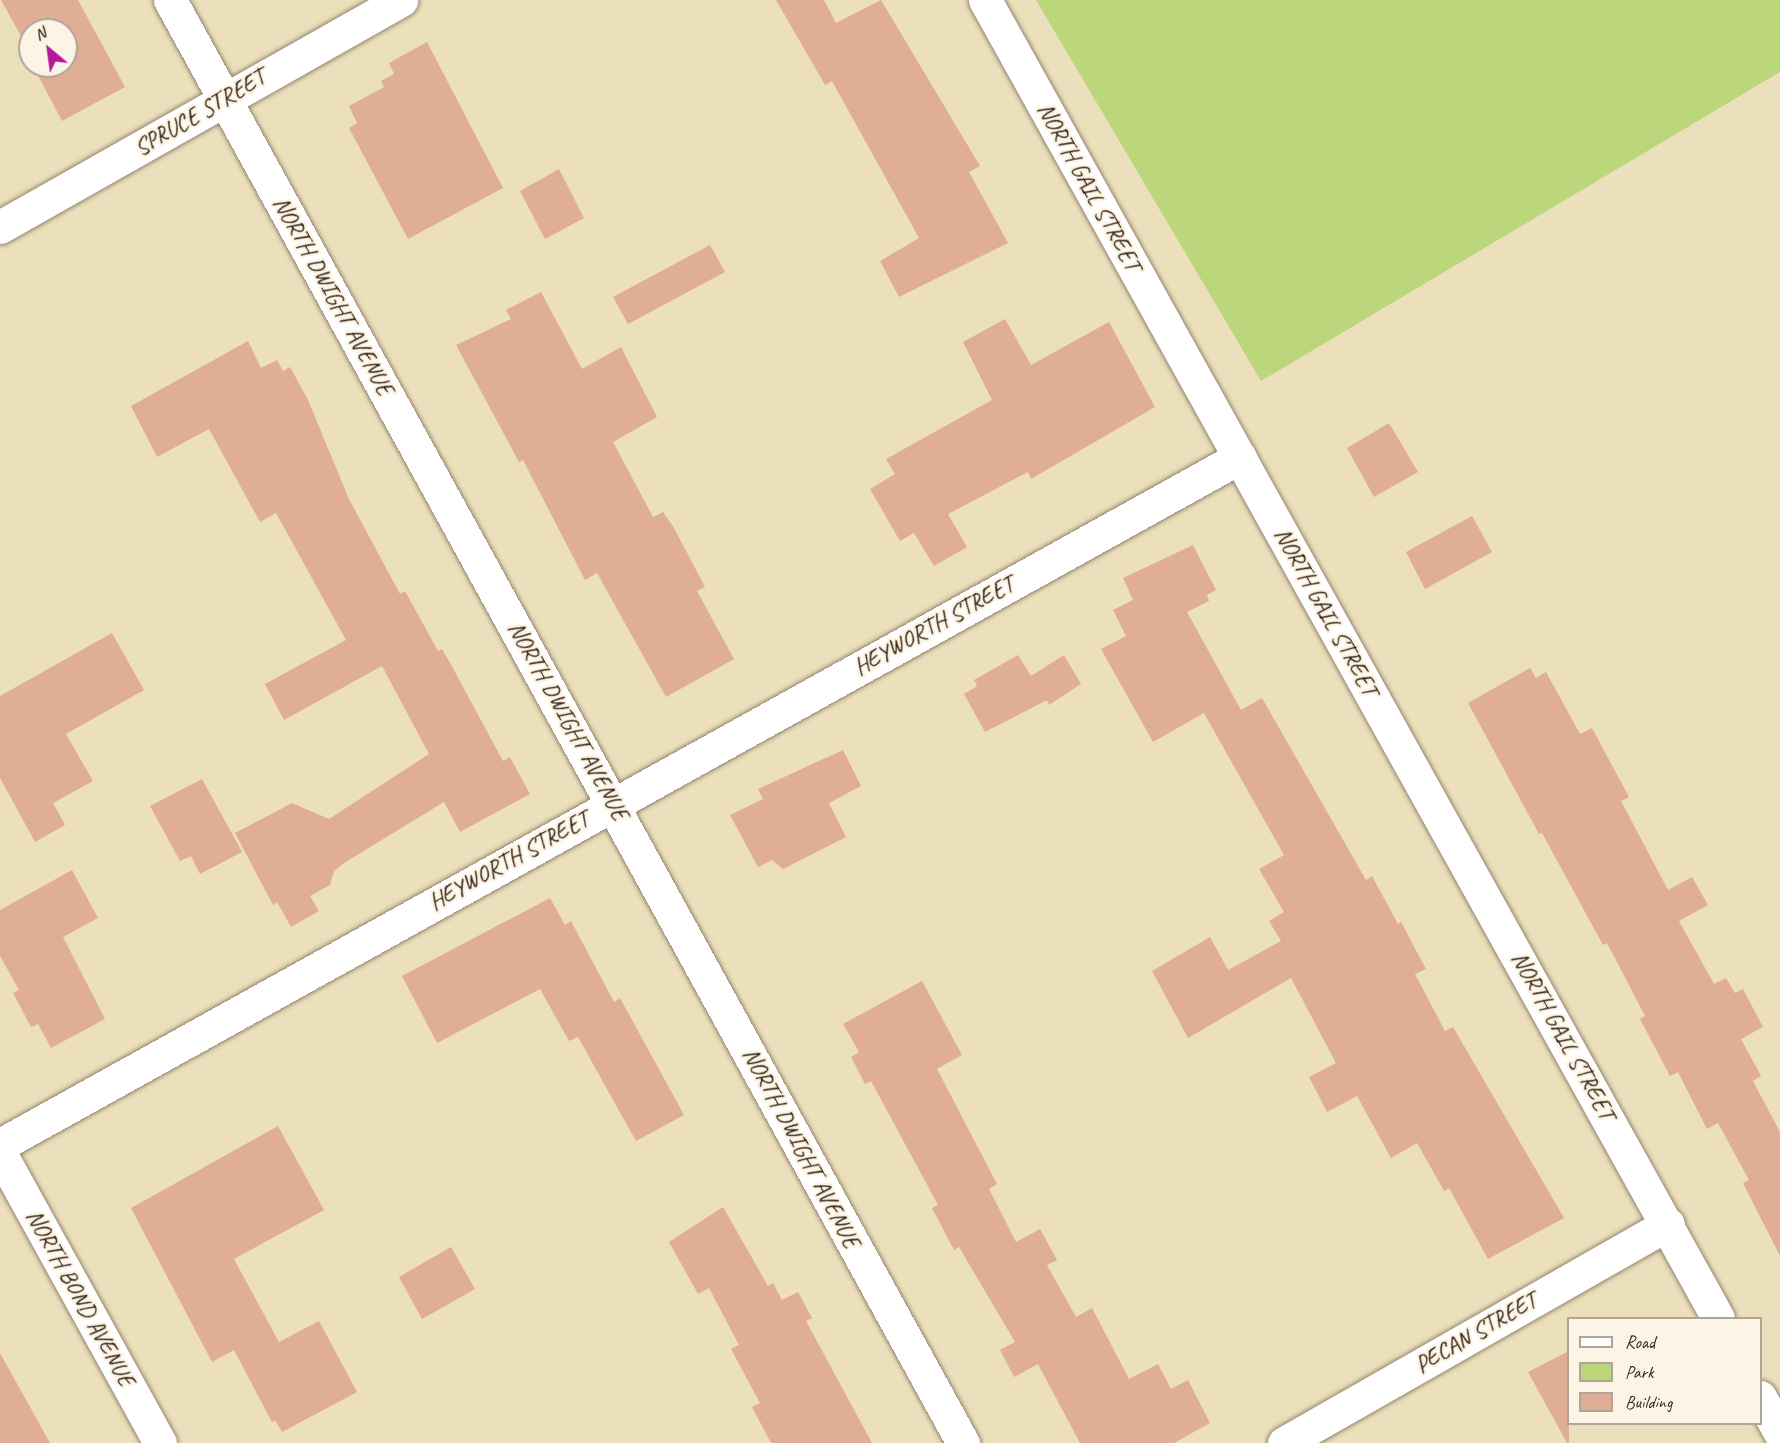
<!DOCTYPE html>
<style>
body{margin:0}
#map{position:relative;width:1780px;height:1443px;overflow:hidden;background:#ecdfbc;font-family:Caveat,sans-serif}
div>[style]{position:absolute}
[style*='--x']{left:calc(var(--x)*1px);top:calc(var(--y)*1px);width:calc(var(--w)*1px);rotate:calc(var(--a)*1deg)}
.green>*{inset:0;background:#bbd67b}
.building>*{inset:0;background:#e0ad97}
.roads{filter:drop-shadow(0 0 2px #94846d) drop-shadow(0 0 2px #94846d)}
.minor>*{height:33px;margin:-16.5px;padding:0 16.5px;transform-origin:16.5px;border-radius:16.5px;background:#fff}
span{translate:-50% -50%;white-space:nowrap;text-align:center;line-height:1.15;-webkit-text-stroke:5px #fcf5e5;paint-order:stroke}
.street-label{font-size:24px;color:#3b2a1e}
.legend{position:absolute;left:1567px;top:1317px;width:195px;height:108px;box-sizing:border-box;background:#fcf5e5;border:2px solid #afa495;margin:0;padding:8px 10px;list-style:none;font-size:18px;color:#3b2a1e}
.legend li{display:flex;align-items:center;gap:12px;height:30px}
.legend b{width:30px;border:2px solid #afa495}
.north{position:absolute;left:18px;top:18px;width:60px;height:60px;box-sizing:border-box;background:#fcf5e5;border:2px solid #afa495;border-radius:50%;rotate:331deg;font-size:16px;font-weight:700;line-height:24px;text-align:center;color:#3b2a1e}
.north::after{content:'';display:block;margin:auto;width:21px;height:27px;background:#b5179e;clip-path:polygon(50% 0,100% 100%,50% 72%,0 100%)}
</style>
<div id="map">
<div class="green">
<div style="clip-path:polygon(1036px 0,1780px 0,1780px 72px,1261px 381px)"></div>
</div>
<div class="building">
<div style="clip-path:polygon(1px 0,78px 0,125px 87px,62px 121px,33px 66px,66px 66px,66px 30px,30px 30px,30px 52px)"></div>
<div style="clip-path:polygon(776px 0,824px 0,836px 23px,881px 0,980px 166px,969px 172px,1008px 243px,899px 297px,880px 261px,919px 238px,832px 81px,825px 85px)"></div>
<div style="clip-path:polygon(427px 42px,503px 188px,408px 239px,349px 128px,357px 123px,349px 106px,384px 87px,381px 81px,394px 74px,389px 63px)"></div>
<div style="clip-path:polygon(559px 169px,584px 218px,545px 239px,520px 191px)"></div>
<div style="clip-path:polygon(710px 245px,725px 272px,628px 324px,613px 297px)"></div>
<div style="clip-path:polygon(541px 292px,582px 369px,621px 347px,657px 417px,613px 442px,653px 517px,663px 512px,674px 528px,705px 587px,697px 591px,734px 659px,666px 697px,597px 573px,585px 580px,523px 460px,519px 462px,456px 345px,511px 319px,506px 310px)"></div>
<div style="clip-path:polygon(1005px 319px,1031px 365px,1109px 322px,1155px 407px,1031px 479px,1028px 472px,948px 514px,967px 547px,934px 566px,914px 533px,900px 541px,870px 489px,895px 474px,886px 459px,992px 400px,963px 342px)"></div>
<div style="clip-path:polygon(248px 341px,261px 368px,277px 360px,283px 371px,290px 367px,308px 400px,349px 499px,400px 594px,405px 591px,438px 651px,442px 649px,449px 661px,503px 761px,510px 757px,530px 794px,460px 832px,444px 802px,344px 863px,334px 871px,330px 885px,310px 896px,319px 911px,291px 927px,277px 902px,273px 905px,235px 833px,292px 803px,329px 819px,429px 754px,382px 666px,284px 720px,265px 684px,346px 640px,276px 513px,260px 522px,209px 429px,157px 457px,131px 406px)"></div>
<div style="clip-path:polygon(1389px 423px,1418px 472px,1374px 497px,1347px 448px)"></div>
<div style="clip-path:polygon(1472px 516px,1492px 552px,1425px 589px,1406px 552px)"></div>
<div style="clip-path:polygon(1193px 545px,1216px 590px,1207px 595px,1209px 601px,1187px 612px,1241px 710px,1262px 698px,1366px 880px,1372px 876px,1398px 924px,1401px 922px,1426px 969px,1415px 974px,1445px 1031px,1453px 1027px,1564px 1218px,1488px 1259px,1449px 1188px,1444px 1191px,1417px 1143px,1391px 1158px,1357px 1096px,1327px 1112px,1309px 1077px,1336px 1063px,1291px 978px,1188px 1038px,1152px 971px,1210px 937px,1228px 970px,1281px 941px,1269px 921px,1284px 912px,1259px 869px,1284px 855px,1204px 713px,1153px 742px,1101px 649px,1126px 636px,1113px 610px,1133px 600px,1123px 578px)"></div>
<div style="clip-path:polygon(112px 633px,144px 690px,66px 734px,93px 781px,53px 803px,65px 825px,35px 842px,0 778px,0 696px)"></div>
<div style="clip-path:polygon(1018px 655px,1031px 676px,1064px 655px,1081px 684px,1049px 705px,1047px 700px,985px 732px,964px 694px,977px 686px,974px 680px)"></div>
<div style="clip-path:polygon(1530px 668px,1536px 678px,1546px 672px,1580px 734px,1592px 728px,1629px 797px,1621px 801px,1668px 890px,1692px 877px,1708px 905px,1679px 921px,1714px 984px,1726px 978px,1735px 993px,1743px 989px,1763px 1027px,1741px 1039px,1761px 1076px,1753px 1081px,1780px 1132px,1780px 1256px,1743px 1183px,1749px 1180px,1718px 1123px,1707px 1129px,1678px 1072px,1670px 1076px,1640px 1019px,1645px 1016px,1643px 1012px,1607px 943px,1603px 945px,1542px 833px,1539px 834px,1468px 703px)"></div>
<div style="clip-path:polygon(843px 750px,861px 786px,829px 803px,846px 837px,783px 869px,772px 860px,758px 867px,730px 815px,763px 799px,758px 789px)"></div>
<div style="clip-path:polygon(202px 779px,242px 852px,200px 874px,191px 856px,180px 861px,150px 806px)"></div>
<div style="clip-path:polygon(72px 870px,98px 918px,63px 937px,105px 1019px,51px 1048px,38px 1024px,31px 1027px,13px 993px,19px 990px,0 956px,0 910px)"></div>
<div style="clip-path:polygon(550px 898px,565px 925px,571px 921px,614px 1002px,620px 998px,684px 1115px,636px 1141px,578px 1037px,569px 1041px,540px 989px,437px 1043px,402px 976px)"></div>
<div style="clip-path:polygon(922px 981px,962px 1055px,937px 1069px,997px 1184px,989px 1189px,1016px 1242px,1040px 1229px,1057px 1260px,1047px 1265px,1076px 1317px,1092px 1308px,1129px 1379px,1158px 1364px,1171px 1389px,1188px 1380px,1210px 1423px,1174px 1443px,1080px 1443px,1038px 1364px,1014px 1377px,1000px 1350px,1015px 1342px,959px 1247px,954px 1250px,932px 1208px,938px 1205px,871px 1081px,865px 1084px,851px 1057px,859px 1052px,843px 1024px)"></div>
<div style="clip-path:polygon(278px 1126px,324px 1210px,234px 1259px,279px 1342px,319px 1321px,357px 1392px,282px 1432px,275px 1420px,272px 1422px,234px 1350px,212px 1362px,131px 1208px)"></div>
<div style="clip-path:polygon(723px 1207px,768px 1286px,773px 1283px,782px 1300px,798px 1292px,812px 1318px,806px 1321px,872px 1443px,771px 1443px,752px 1407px,760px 1403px,731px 1349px,739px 1345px,709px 1288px,698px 1294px,669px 1242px)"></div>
<div style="clip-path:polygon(451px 1247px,475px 1289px,422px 1319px,399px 1277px)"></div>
<div style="clip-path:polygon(1569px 1351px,1569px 1443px,1567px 1443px,1528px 1372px)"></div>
<div style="clip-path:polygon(0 1353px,50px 1443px,0 1443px)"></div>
</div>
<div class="roads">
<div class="minor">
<div style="--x:170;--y:0;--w:1647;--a:61.21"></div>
<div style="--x:985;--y:0;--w:1508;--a:60.92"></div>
<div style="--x:0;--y:227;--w:461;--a:-29.5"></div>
<div style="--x:0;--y:1145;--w:1418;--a:-29.02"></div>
<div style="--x:0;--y:1153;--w:331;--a:61.1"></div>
<div style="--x:1760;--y:1397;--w:41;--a:60.9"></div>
<div style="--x:1284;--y:1443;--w:442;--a:-29.7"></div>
</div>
</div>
<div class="street-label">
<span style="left:200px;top:113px;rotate:-30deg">SPRUCE STREET</span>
<span style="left:1089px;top:187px;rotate:61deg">NORTH GAIL STREET</span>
<span style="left:333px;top:296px;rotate:61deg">NORTH DWIGHT AVENUE</span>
<span style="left:1326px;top:612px;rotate:61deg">NORTH GAIL STREET</span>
<span style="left:934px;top:626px;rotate:-29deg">HEYWORTH STREET</span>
<span style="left:568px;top:721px;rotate:61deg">NORTH DWIGHT AVENUE</span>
<span style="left:509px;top:861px;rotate:-29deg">HEYWORTH STREET</span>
<span style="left:1563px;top:1036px;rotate:61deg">NORTH GAIL STREET</span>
<span style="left:801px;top:1148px;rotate:62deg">NORTH DWIGHT AVENUE</span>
<span style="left:80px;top:1298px;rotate:61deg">NORTH BOND AVENUE</span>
<span style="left:1476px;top:1333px;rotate:-30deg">PECAN STREET</span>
</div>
<ul class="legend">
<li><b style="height:8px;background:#fff"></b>Road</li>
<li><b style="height:16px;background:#bbd67b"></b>Park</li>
<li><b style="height:16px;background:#e0ad97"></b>Building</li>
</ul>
<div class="north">N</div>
</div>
